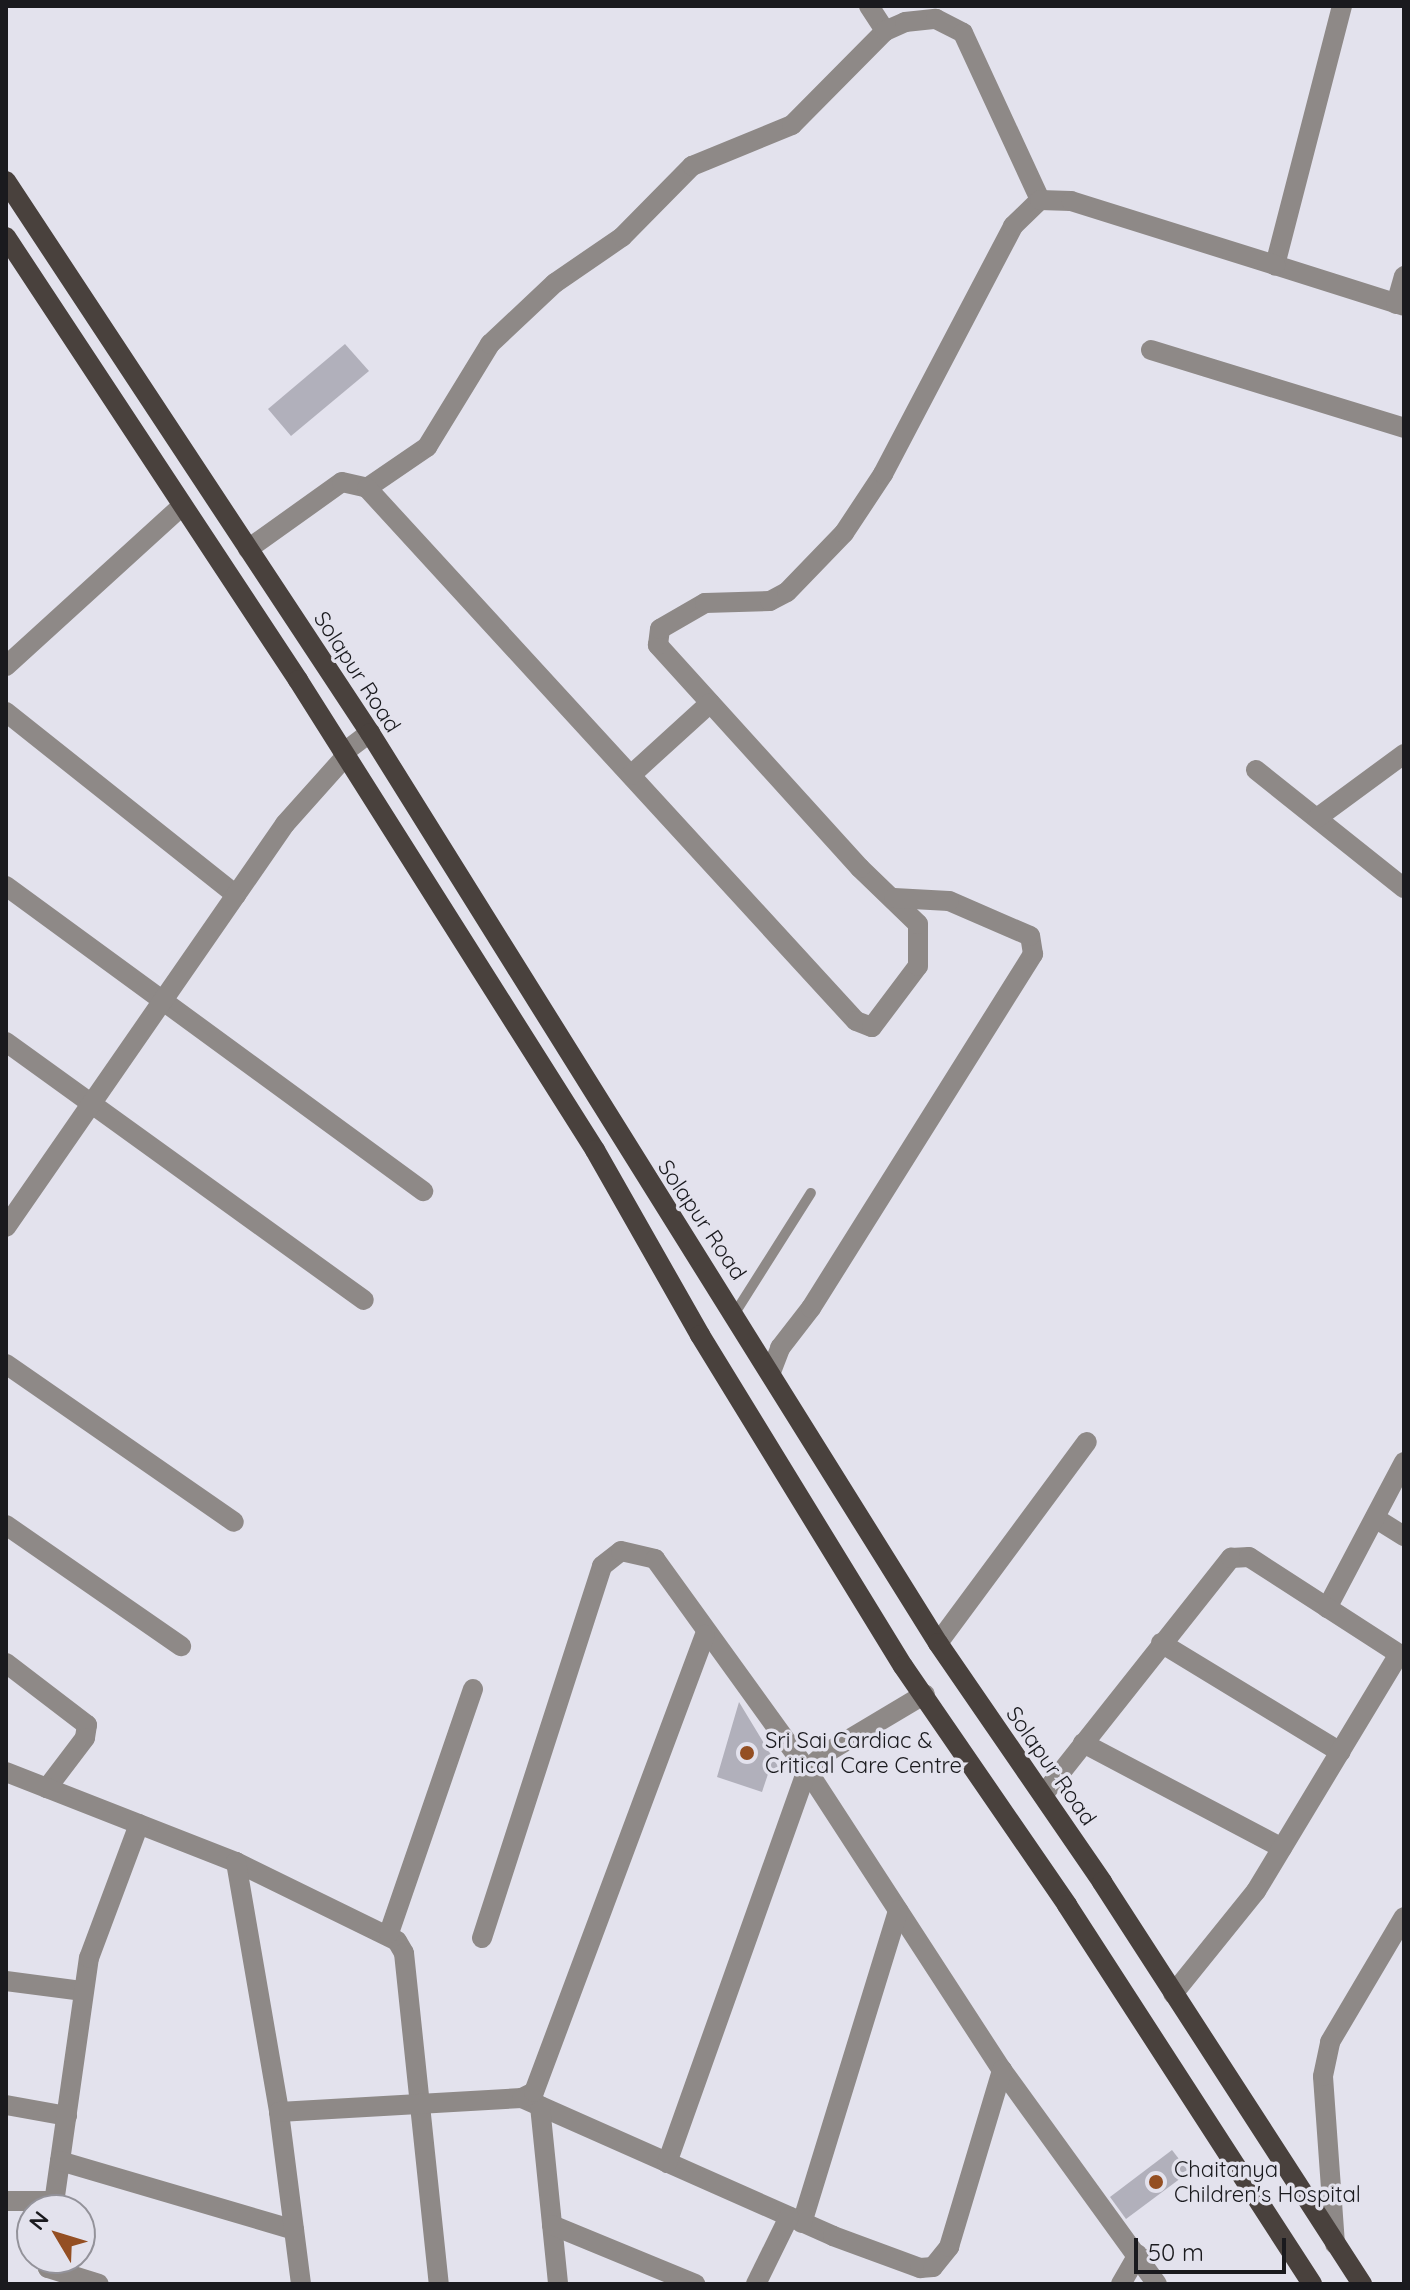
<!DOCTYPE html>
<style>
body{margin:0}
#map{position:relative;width:1410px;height:2290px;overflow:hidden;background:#e3e2ed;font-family:Quicksand,sans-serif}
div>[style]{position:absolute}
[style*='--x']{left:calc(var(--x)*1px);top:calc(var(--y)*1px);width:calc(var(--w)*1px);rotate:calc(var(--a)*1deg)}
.building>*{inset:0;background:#b1b0bb}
.lane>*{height:10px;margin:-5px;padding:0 5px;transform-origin:5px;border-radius:5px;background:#8e8987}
.street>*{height:20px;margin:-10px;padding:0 10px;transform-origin:10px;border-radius:10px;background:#8e8987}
.primary>*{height:20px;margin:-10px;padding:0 10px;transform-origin:10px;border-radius:10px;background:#49413d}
.dots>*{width:22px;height:22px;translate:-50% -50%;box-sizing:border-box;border:4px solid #e3e2ed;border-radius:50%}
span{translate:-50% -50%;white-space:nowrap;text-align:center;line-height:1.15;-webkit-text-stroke:7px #e3e2ed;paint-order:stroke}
.street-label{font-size:22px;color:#1a1a1e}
.poi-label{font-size:22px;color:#1a1a1e}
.left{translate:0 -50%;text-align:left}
.frame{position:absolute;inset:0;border:8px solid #1a1a1e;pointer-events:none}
.north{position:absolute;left:16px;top:2194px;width:80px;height:80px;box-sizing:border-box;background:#e3e2ed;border:2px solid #93929a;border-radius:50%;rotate:308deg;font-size:22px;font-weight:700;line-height:32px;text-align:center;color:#1a1a1e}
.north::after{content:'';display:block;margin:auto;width:28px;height:36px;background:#944f23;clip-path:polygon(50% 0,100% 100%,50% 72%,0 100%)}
.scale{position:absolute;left:1134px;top:2238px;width:152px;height:36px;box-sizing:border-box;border:4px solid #1a1a1e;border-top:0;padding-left:10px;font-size:24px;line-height:28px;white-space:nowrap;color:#1a1a1e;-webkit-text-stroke:6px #e3e2ed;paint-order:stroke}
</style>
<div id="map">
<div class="building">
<div style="clip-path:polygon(345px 344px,369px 371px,291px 436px,268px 409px)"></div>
<div style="clip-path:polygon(739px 1702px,782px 1773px,768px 1774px,762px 1792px,717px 1777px)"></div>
<div style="clip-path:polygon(1172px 2150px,1189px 2172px,1126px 2219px,1110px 2197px)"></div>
</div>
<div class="lane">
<div style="--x:735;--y:1313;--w:142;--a:-57.7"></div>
</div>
<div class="street">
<div style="--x:869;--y:6;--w:30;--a:57"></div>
<div style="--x:1342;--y:6;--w:268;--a:104.5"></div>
<div style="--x:1275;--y:265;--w:135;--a:17.6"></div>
<div style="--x:1396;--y:304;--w:29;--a:-74"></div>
<div style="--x:1151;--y:350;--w:265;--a:17.1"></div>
<div style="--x:367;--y:488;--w:73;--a:-34.3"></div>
<div style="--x:427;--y:447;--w:121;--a:-58.5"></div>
<div style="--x:490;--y:344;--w:89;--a:-43.2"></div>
<div style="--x:555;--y:283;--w:81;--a:-34.5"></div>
<div style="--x:622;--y:237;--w:100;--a:-45.4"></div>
<div style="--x:692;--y:166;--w:108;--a:-22.3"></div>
<div style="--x:792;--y:125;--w:132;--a:-45.3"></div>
<div style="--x:885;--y:31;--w:22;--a:-24"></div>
<div style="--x:905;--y:22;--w:31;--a:-6"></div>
<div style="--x:936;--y:19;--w:30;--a:27"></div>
<div style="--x:963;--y:33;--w:184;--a:65.2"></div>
<div style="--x:248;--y:549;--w:115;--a:-35.5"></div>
<div style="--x:342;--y:482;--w:26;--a:13"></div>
<div style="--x:367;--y:488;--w:723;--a:47.47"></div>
<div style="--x:856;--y:1021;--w:17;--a:21"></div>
<div style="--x:872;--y:1027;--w:76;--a:-53"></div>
<div style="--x:918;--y:966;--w:42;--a:-90"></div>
<div style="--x:918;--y:924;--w:81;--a:-136"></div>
<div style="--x:860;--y:868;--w:301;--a:-132.2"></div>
<div style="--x:658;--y:645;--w:16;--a:-83"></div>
<div style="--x:660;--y:629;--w:52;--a:-30"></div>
<div style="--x:705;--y:603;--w:65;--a:-1.8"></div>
<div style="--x:770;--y:601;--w:19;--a:-28"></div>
<div style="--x:787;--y:592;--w:82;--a:-46"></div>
<div style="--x:844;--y:533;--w:71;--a:-56.5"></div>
<div style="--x:883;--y:474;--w:280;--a:-62.3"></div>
<div style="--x:1013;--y:226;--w:37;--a:-44"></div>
<div style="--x:1040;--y:200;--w:31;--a:2"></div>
<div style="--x:1071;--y:201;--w:214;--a:17.4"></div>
<div style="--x:6;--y:666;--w:238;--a:-42.3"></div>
<div style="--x:6;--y:712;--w:294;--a:38.5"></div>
<div style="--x:1256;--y:770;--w:189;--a:38.6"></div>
<div style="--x:631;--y:775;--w:107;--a:-42.3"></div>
<div style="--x:1317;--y:818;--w:108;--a:-36.3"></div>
<div style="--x:6;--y:886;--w:517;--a:36.18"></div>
<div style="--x:6;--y:1042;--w:441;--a:35.8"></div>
<div style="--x:6;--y:1227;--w:490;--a:-55.3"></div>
<div style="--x:285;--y:824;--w:90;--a:-48.2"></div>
<div style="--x:345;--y:757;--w:4;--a:-117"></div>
<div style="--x:343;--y:753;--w:34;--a:-37"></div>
<div style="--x:6;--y:1364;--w:277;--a:34.7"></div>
<div style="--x:771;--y:1372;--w:26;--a:-69"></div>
<div style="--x:780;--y:1348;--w:51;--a:-52.2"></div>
<div style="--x:811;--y:1308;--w:418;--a:-57.9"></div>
<div style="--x:1033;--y:954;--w:18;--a:-99"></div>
<div style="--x:1030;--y:936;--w:88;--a:-156.6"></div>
<div style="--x:949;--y:901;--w:55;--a:-176.9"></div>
<div style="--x:1375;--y:1518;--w:34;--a:32"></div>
<div style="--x:6;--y:1525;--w:213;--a:34.7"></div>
<div style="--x:1327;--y:1608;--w:165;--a:-62.2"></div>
<div style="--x:938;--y:1643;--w:250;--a:-53.5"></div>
<div style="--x:1161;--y:1643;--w:210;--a:31.3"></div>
<div style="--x:6;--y:1663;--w:102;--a:37.4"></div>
<div style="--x:87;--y:1725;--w:13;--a:99"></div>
<div style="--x:85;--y:1738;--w:63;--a:127.2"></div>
<div style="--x:1083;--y:1743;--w:225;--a:27.8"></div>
<div style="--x:6;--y:1772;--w:247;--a:21.4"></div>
<div style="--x:236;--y:1862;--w:179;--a:26.1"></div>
<div style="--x:397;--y:1941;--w:14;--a:60"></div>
<div style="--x:404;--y:1953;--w:333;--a:84"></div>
<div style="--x:1043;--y:1795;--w:303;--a:-51.6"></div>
<div style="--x:1231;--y:1558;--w:18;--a:-3"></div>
<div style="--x:1249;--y:1557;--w:179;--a:32.9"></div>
<div style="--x:1399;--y:1654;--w:277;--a:121.1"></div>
<div style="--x:1256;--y:1891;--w:132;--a:128.9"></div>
<div style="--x:236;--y:1862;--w:254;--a:80.2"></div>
<div style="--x:389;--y:1933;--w:258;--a:-71"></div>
<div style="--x:482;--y:1938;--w:391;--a:-72.1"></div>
<div style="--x:602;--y:1566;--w:24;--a:-38"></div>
<div style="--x:621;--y:1551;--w:35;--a:13"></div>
<div style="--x:655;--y:1559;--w:260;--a:54.2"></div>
<div style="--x:807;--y:1770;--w:358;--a:57"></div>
<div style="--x:1002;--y:2070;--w:264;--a:54.1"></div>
<div style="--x:6;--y:1981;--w:78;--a:7.4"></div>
<div style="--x:522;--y:2098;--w:340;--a:23.9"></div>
<div style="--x:833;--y:2236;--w:93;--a:20.2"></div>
<div style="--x:920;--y:2268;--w:13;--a:-4"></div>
<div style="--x:933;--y:2267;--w:26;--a:-51"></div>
<div style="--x:949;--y:2247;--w:185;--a:-73.3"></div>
<div style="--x:6;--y:2105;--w:62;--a:10.2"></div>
<div style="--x:540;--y:2106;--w:179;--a:84.2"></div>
<div style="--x:60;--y:2161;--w:205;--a:-81.9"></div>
<div style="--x:89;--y:1958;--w:143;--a:-69.5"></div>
<div style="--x:667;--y:2163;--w:417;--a:-70.4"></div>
<div style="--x:807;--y:1770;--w:25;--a:-42"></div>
<div style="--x:826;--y:1753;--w:115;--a:-30.8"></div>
<div style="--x:6;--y:2201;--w:47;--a:0"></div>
<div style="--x:53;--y:2210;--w:49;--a:-81.9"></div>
<div style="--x:60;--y:2161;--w:244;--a:16.4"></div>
<div style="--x:802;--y:2223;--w:327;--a:-72.9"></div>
<div style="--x:552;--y:2225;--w:155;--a:22.4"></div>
<div style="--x:1335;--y:2244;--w:168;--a:-94.1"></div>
<div style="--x:1323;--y:2076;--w:35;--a:-78"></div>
<div style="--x:1330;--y:2042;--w:145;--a:-59.4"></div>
<div style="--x:49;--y:2258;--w:10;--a:96"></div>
<div style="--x:48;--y:2268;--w:53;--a:17.4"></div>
<div style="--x:301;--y:2284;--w:173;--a:-97.3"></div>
<div style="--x:279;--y:2112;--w:243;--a:-3.3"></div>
<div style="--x:522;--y:2098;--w:13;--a:-27"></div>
<div style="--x:534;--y:2092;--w:488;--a:-69.5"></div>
<div style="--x:756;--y:2284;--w:75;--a:-63.8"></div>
<div style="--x:1121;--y:2284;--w:34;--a:-60"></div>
</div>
<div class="primary">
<div style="--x:6;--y:181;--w:661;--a:56.6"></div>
<div style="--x:370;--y:733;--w:1073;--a:58.03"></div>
<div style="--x:938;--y:1643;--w:290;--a:55.5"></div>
<div style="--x:1102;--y:1882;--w:479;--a:57.1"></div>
<div style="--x:6;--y:237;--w:531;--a:56.61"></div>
<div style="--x:298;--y:680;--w:556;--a:57.71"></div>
<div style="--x:595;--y:1150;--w:213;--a:60.4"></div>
<div style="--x:700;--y:1335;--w:388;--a:58.5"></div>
<div style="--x:903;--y:1666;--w:290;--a:55.5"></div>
<div style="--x:1067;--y:1905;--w:451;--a:57.1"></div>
</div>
<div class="dots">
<div style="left:747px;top:1753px;background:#944f23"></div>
<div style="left:1156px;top:2182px;background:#944f23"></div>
</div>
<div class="street-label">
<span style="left:357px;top:672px;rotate:57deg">Solapur Road</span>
<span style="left:702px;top:1220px;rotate:56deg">Solapur Road</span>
<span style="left:1051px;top:1766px;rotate:55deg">Solapur Road</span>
</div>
<div class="poi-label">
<span class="left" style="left:765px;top:1753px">Sri Sai Cardiac &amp;<br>Critical Care Centre</span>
<span class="left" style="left:1174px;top:2182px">Chaitanya<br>Children's Hospital</span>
</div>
<div class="frame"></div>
<div class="north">N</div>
<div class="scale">50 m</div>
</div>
